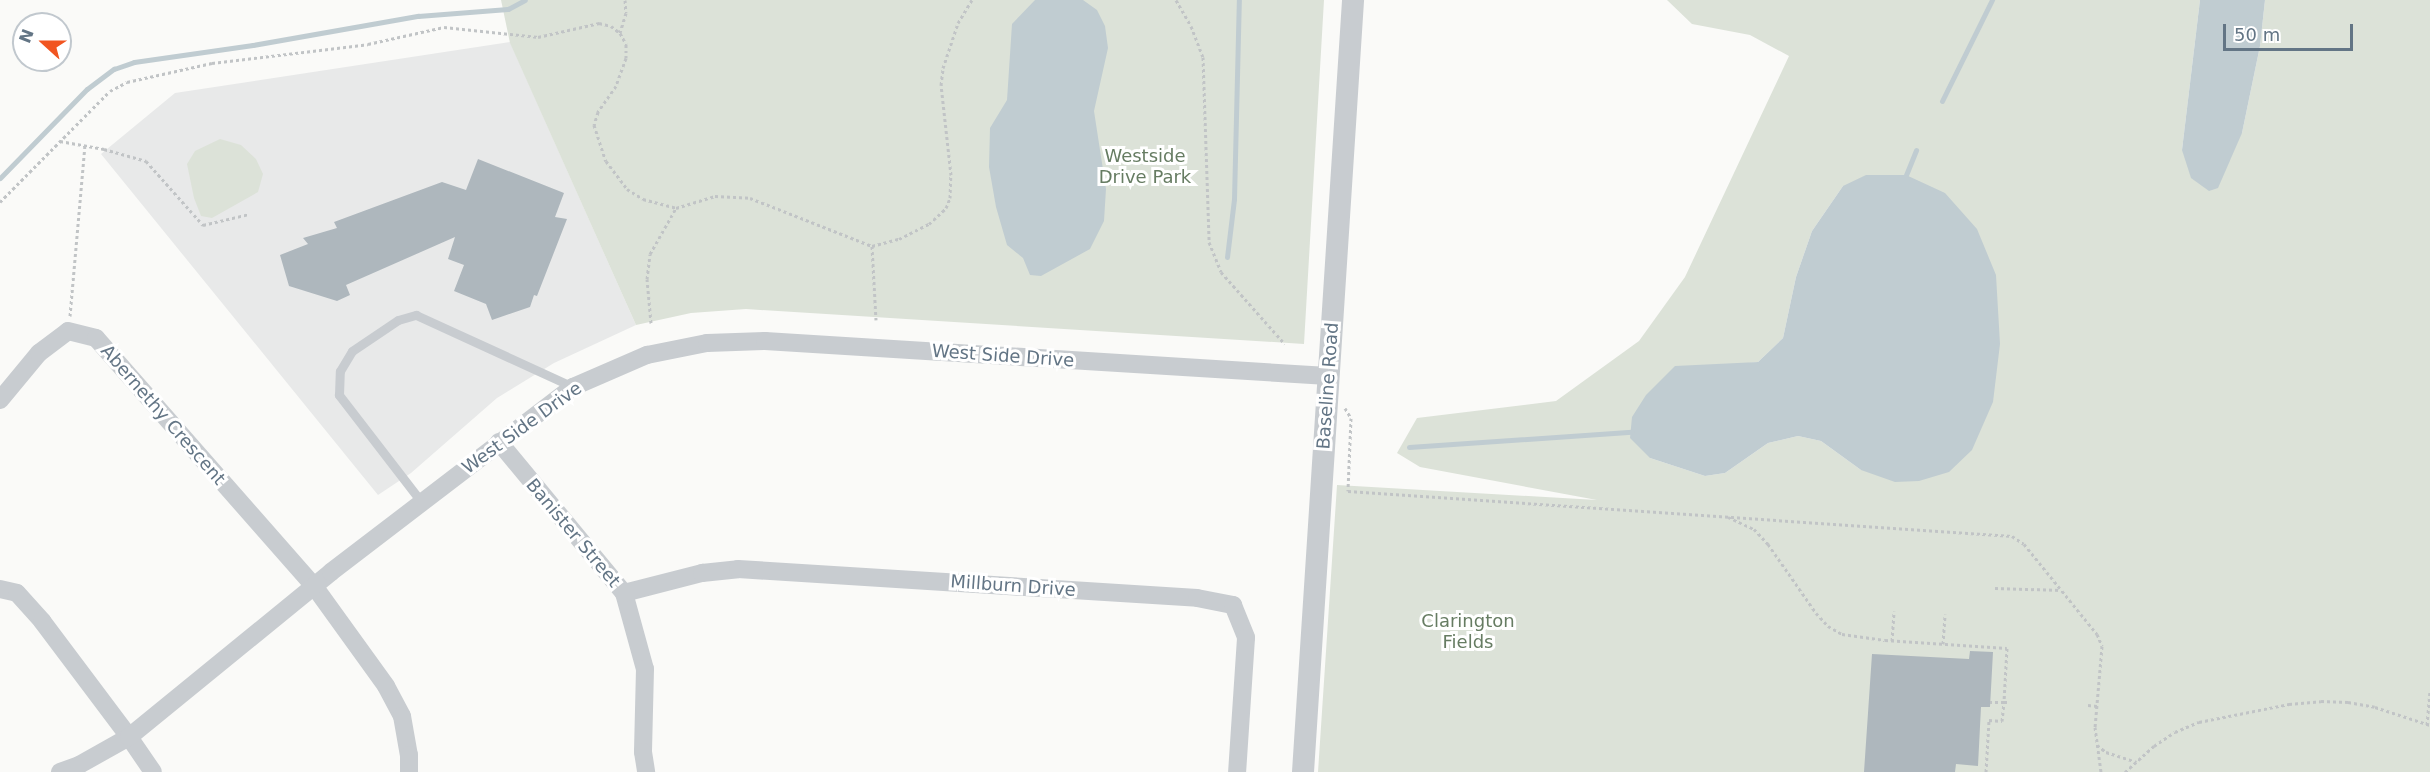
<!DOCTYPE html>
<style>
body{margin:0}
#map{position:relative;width:2430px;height:772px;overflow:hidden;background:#fafaf8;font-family:"DejaVu Sans",sans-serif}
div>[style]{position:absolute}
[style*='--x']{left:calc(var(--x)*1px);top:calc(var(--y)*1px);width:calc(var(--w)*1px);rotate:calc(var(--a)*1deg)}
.built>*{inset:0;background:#e8e9e9}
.green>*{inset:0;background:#dce2d8}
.water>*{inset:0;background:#c0ccd1}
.stream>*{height:5px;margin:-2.5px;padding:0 2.5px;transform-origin:2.5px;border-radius:2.5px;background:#c0ccd1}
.building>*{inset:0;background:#aeb7bd}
.path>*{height:3px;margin-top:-1.5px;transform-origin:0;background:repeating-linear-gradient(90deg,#c1c4c6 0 3px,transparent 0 6px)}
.service>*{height:9px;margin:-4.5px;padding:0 4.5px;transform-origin:4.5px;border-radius:4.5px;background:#c8ccd0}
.minor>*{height:18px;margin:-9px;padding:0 9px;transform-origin:9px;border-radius:9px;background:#c8ccd0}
.tertiary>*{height:22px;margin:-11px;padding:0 11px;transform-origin:11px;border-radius:11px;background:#c8ccd0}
span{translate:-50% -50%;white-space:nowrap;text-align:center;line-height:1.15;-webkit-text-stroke:6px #fff;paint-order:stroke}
.park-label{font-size:18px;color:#667c62}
.street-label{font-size:18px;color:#637585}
.north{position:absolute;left:12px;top:12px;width:60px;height:60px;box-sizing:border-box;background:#fff;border:2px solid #c1c8ce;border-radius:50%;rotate:291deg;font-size:16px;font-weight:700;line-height:24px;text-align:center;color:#637585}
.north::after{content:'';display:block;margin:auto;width:21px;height:27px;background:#f15521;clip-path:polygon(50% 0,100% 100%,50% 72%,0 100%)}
.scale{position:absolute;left:2223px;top:24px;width:130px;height:27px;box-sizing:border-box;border:3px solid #637585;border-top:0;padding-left:8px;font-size:18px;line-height:21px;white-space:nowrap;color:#637585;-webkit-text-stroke:4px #fff;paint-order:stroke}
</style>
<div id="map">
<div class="built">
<div style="clip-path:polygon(510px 42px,636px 325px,554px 363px,497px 398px,411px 473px,378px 495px,101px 154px,175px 93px)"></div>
</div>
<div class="green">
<div style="clip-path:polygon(501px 0,1324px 0,1304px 344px,746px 309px,691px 313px,636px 325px,510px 43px)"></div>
<div style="clip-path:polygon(evenodd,1667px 0,2200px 0,2182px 150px,2242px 133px,2260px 46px,2265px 0,2430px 0,2430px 772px,1318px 772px,1337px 485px,1597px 500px,1420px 467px,1397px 453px,1417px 418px,1556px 401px,1639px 341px,1685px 277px,1789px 56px,1750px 35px,1692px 24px,1667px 0,1843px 186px,1861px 470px,1821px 441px,1798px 436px,1768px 443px,1725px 473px,1705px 476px,1650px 458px,1721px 366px,1758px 362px,1783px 338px,1796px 277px,1812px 231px,1843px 186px)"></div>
<div style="clip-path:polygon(220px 139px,241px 145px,256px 159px,263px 174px,258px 192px,212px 218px,201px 216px,194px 198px,187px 164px,195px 151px)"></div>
</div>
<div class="water">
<div style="clip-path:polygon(1035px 0,1083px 0,1097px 10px,1105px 26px,1108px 48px,1094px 111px,1106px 189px,1104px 221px,1090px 249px,1041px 276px,1030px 275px,1023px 258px,1007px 245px,996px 207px,989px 167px,990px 128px,1007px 100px,1012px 24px)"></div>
<div style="clip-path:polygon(2200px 0,2265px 0,2260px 46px,2242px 133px,2218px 188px,2209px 191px,2191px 178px,2182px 150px)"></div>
<div style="clip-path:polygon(1866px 175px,1906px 175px,1945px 193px,1977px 229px,1996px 275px,2000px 344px,1993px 402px,1972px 450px,1949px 472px,1919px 481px,1895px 482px,1861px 470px,1821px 441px,1798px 436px,1768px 443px,1725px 473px,1705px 476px,1650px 458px,1630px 438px,1632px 417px,1646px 395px,1675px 366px,1758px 362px,1783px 338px,1796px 277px,1812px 231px,1843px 186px)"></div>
</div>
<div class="stream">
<div style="--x:1942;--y:101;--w:113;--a:-63.7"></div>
<div style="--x:1906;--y:175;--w:27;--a:-68"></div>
<div style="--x:0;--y:178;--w:124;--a:-45.7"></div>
<div style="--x:87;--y:89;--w:34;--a:-37"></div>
<div style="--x:114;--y:69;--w:21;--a:-19"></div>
<div style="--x:134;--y:62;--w:120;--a:-8.1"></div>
<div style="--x:253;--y:45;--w:168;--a:-10"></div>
<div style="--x:418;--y:16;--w:90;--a:-4.4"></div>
<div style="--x:508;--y:9;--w:19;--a:-28"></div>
<div style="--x:1227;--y:257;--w:58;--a:-83.1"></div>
<div style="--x:1234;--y:199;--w:199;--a:-88.6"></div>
<div style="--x:1409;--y:447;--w:223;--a:-3.9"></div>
</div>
<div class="building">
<div style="clip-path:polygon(478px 159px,564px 193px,555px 217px,567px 219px,537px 296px,534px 295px,530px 307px,492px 320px,486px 304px,454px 291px,464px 265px,448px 259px,455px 237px,346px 285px,350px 295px,337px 301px,289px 286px,280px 255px,308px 244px,303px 238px,337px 228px,334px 222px,442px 182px,466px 190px)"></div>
<div style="clip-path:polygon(1970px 651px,1993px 652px,1990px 707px,1981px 707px,1978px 766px,1956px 764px,1955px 772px,1864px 772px,1872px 654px,1969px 659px)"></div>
</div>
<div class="path">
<div style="--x:625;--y:0;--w:13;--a:86"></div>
<div style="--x:626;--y:13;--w:21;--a:107"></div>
<div style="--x:620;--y:33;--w:13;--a:61"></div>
<div style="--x:626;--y:44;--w:14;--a:90"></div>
<div style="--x:626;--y:58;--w:30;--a:110"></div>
<div style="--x:616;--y:86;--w:32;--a:125"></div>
<div style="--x:598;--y:112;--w:14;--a:107"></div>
<div style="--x:594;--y:125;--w:38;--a:72"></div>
<div style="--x:606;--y:161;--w:35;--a:53"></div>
<div style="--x:627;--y:189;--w:19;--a:32"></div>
<div style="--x:643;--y:199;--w:34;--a:15"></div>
<div style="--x:676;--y:208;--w:41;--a:-17.1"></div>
<div style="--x:715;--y:196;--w:35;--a:3"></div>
<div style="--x:750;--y:198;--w:131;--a:21.5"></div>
<div style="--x:872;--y:246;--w:28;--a:-15"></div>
<div style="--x:899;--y:239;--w:34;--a:-27"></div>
<div style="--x:929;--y:224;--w:23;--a:-43"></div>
<div style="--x:946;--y:208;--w:11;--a:-68"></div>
<div style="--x:950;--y:198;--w:23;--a:-88"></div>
<div style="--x:951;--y:175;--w:91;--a:-96.3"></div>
<div style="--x:941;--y:85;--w:17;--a:-83"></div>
<div style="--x:943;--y:68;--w:47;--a:-71.6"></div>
<div style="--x:958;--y:23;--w:27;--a:-59"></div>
<div style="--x:1176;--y:0;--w:30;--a:60"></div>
<div style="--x:1191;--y:26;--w:33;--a:69"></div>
<div style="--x:1203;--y:57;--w:185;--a:88.1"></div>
<div style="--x:1209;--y:242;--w:32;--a:68"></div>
<div style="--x:1221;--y:272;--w:96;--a:48.4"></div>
<div style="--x:60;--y:141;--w:45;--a:10.3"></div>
<div style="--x:104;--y:149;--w:44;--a:15.9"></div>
<div style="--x:146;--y:161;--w:86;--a:48.3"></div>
<div style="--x:203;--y:225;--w:47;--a:-13.4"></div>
<div style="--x:0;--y:202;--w:156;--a:-45.3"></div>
<div style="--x:110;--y:91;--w:19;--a:-28"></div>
<div style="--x:127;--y:82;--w:87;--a:-12.6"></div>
<div style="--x:212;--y:63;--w:157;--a:-6.9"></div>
<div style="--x:368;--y:44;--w:78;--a:-12.6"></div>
<div style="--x:444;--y:27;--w:95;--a:6.1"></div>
<div style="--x:538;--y:37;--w:63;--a:-12.9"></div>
<div style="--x:599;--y:23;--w:12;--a:14"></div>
<div style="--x:611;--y:26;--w:11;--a:38"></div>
<div style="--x:872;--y:246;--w:74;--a:86.9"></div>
<div style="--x:70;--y:316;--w:173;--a:-85"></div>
<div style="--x:651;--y:323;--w:44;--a:-95.2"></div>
<div style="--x:647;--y:279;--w:25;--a:-83"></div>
<div style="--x:650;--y:254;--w:53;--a:-60.5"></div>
<div style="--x:1345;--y:408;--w:12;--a:59"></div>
<div style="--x:1351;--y:418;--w:73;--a:92.4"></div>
<div style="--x:1348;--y:491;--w:666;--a:3.88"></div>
<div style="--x:2012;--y:536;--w:14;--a:34"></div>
<div style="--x:2024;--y:544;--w:116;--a:51"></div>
<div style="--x:2097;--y:634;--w:13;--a:67"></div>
<div style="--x:2102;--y:646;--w:81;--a:94.9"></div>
<div style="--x:2095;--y:727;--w:45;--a:82.4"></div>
<div style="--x:1728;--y:517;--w:29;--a:25"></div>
<div style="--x:1754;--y:529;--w:21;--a:47"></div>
<div style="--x:1768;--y:544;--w:84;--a:55.2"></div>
<div style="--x:1816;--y:613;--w:18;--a:47"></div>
<div style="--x:1828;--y:626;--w:16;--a:30"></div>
<div style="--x:1842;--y:634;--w:43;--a:7.9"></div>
<div style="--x:1885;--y:640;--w:122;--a:3.8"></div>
<div style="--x:2007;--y:648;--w:54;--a:93.2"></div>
<div style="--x:2004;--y:702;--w:14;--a:180"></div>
<div style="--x:1995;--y:588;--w:66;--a:1.7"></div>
<div style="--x:1892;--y:641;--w:30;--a:-86"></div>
<div style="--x:1943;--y:644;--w:30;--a:-86"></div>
<div style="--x:2088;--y:705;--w:9;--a:6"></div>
<div style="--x:2427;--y:725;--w:34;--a:-85"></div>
<div style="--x:2097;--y:745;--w:11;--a:38"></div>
<div style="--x:2106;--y:752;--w:32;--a:18"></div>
<div style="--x:1986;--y:772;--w:52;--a:-86.7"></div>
<div style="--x:1989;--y:720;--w:13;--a:4"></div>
<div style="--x:2002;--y:721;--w:19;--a:-84"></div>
<div style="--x:2004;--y:702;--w:3;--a:0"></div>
<div style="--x:2125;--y:772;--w:39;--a:-42"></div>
<div style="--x:2154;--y:746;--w:25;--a:-34"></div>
<div style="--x:2175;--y:732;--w:26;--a:-23"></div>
<div style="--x:2199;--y:722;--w:92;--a:-11.3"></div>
<div style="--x:2289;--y:704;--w:32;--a:-5"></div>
<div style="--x:2321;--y:701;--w:27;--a:2"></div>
<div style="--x:2348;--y:702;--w:27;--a:10"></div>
<div style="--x:2375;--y:707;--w:58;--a:18.1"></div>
</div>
<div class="service">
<div style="--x:423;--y:504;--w:138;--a:-127.6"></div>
<div style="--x:339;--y:395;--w:24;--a:-88"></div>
<div style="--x:340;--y:371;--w:23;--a:-59"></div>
<div style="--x:352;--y:351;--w:55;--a:-34"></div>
<div style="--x:398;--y:320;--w:19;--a:-16"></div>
<div style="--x:416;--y:315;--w:173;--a:24.6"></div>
</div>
<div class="minor">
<div style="--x:0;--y:400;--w:61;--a:-50.3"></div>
<div style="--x:39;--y:353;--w:36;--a:-37"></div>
<div style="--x:68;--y:331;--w:29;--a:14"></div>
<div style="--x:96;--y:338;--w:330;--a:48.7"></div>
<div style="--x:314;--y:586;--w:123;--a:54.2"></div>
<div style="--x:386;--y:686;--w:34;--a:62"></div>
<div style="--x:402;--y:716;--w:40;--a:80"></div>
<div style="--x:409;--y:755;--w:17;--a:90"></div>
<div style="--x:499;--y:442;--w:196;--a:50.4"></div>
<div style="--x:624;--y:593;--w:79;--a:74.6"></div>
<div style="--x:645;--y:669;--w:83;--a:91.4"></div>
<div style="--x:643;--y:752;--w:20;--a:81"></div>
<div style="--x:0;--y:589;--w:17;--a:13"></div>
<div style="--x:17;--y:593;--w:38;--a:48"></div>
<div style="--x:42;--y:621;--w:145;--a:53.1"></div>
<div style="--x:129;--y:737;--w:42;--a:55.6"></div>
<div style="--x:624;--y:593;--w:81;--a:-14.4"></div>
<div style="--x:702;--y:573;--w:36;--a:-6"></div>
<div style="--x:738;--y:569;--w:460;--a:3.6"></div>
<div style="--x:1197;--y:598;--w:37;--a:11"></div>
<div style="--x:1233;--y:605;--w:35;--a:68"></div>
<div style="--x:1246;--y:638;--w:134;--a:93.8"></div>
<div style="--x:60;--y:772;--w:20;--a:-20"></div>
<div style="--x:79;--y:765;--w:57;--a:-29.2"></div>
<div style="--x:129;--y:737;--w:261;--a:-39.2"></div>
<div style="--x:331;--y:572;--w:305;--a:-37.4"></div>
<div style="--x:573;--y:387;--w:81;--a:-23.4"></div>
<div style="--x:647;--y:355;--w:61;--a:-11.3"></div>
<div style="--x:707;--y:343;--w:58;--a:-2"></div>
<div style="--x:765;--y:341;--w:564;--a:3.56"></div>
</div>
<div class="tertiary">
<div style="--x:1303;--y:772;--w:774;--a:-86.29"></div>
</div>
<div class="park-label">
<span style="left:1145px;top:167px">Westside<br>Drive Park</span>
<span style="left:1468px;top:632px">Clarington<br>Fields</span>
</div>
<div class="street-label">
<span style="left:1003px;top:356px;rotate:4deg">West Side Drive</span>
<span style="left:1328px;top:386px;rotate:-86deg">Baseline Road</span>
<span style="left:163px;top:415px;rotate:49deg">Abernethy Crescent</span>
<span style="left:522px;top:428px;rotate:-36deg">West Side Drive</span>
<span style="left:573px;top:533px;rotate:50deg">Banister Street</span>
<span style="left:1013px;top:586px;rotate:4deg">Millburn Drive</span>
</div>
<div class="north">N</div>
<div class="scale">50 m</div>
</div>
